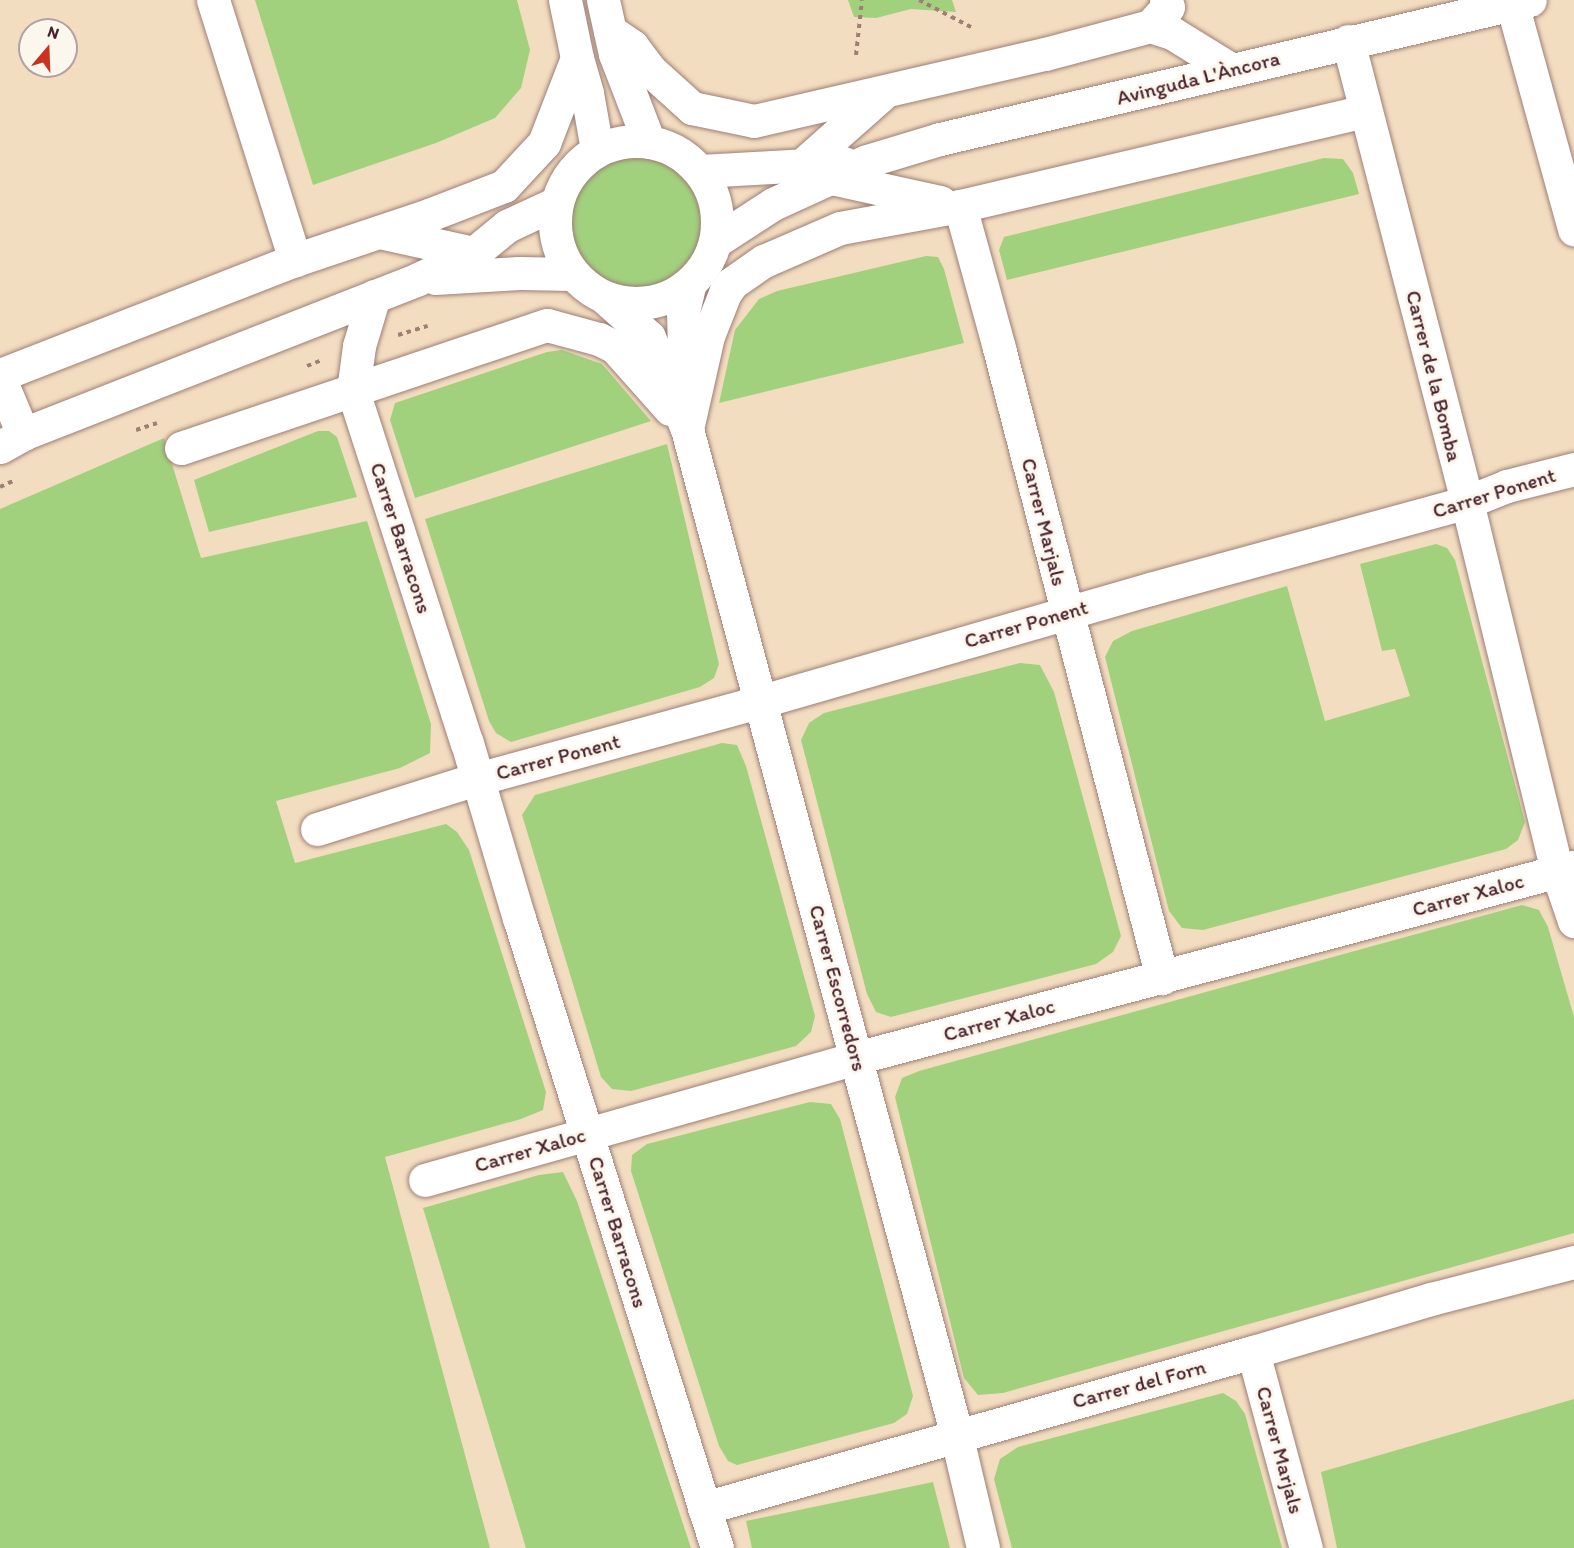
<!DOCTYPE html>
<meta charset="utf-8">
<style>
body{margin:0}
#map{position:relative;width:1574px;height:1548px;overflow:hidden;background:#f3ddc0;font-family:Itim,sans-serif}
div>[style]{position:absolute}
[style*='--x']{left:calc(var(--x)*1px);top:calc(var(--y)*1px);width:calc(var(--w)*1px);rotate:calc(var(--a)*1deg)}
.green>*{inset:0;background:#a2d17e}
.round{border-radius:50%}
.path>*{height:4px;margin-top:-2px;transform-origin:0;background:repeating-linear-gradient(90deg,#9e7e76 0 4.5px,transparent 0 9px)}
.roads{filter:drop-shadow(0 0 2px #9e7e76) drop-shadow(0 0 2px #9e7e76)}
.minor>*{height:33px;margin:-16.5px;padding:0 16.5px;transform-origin:16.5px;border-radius:16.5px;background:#fff}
.minor>.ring{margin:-16.5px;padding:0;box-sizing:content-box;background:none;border:33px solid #fff;border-radius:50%}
span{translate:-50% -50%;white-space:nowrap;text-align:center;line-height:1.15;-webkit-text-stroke:6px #fbf7ec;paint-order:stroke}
.street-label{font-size:21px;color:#4a1f2b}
.north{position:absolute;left:18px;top:18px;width:60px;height:60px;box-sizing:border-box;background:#fbf7ec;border:2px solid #b4a19f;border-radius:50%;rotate:19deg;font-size:16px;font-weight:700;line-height:24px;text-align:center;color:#4a1f2b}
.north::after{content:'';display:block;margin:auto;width:21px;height:27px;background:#c8321e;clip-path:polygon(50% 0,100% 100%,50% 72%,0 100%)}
</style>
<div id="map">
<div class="green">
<div style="clip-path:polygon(255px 0,517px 0,530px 50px,521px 88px,495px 118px,436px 143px,313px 185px)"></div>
<div style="clip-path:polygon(848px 0,952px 0,956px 12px,911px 9px,876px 18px,854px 17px)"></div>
<div class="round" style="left:555px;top:141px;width:162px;height:162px"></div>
<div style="clip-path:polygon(1324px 158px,1343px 159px,1353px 173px,1359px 194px,1007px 280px,999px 250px,1004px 237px)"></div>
<div style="clip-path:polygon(926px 256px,938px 257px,944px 269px,964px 343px,719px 403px,735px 330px,759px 299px,777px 291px)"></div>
<div style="clip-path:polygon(562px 350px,602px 364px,651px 421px,415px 498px,390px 420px,395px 403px,547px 352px)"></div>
<div style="clip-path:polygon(318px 431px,329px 431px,337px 437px,357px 497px,209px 532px,194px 480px)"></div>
<div style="clip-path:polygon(164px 438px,201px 558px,367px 521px,431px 724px,430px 753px,400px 768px,276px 801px,295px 863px,446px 824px,457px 832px,469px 850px,546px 1092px,543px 1110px,521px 1119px,385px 1157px,490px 1548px,0 1548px,0 509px)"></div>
<div style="clip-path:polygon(667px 444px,719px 664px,714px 678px,700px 687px,511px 742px,496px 733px,489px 721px,425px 519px)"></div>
<div style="clip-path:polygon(1436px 544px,1447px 548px,1455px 560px,1525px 822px,1518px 840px,1506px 849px,1203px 930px,1182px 928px,1169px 911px,1105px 657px,1113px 641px,1132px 631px,1287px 586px,1325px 721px,1410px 696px,1395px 649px,1382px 651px,1360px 564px)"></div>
<div style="clip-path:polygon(1020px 663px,1040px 665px,1054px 692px,1121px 936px,1113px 952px,1096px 964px,891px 1017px,876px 1012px,867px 994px,801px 740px,809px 723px,824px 713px)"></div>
<div style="clip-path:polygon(722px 743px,737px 745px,746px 766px,815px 1016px,811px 1032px,796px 1046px,631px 1091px,612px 1089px,601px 1077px,522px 815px,535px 795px)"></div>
<div style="clip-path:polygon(1522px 905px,1539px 910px,1548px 927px,1574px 1017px,1574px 1233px,1003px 1393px,978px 1395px,964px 1378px,895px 1097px,902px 1078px,919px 1071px)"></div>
<div style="clip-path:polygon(810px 1102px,831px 1104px,840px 1119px,913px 1396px,907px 1414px,894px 1423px,737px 1465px,728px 1461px,719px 1446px,631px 1171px,632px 1155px,647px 1144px)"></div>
<div style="clip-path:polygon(563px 1172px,577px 1201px,691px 1548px,526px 1548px,423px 1208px,539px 1175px)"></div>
<div style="clip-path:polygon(1223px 1393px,1236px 1401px,1245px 1414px,1282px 1548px,1012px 1548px,994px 1479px,1000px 1459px,1018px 1447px)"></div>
<div style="clip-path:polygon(1574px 1399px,1574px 1548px,1337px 1548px,1321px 1472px)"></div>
<div style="clip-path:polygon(933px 1482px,950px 1548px,752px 1548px,746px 1521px)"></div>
</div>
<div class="path">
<div style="--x:919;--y:0;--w:59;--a:27.4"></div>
<div style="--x:856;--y:55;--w:55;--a:-83.8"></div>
<div style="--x:398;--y:335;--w:31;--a:-17"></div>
<div style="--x:307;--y:366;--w:16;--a:-22"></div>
<div style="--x:136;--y:430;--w:22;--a:-18"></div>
<div style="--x:0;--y:487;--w:14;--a:-25"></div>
</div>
<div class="roads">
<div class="minor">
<div style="--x:213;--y:0;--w:273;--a:72.5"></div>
<div style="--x:603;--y:0;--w:55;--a:77.5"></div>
<div style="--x:615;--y:54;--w:94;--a:68.9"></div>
<div style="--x:1511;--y:0;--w:238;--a:74.6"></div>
<div style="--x:1150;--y:26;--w:23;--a:18"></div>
<div style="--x:1172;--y:33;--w:70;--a:31.7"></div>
<div style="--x:610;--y:31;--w:27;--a:34"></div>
<div style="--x:632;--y:46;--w:30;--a:53"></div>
<div style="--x:650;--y:70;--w:57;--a:42.1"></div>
<div style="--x:692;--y:108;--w:63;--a:11.8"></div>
<div style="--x:754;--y:121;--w:299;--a:-13"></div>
<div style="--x:1045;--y:54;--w:109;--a:-14.9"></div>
<div style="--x:1150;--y:26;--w:26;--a:-47"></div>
<div style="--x:1168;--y:7;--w:7;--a:-106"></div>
<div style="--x:1348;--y:41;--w:476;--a:75.5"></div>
<div style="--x:1467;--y:502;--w:380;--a:76.3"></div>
<div style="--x:1557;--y:871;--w:53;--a:71.2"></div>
<div style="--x:577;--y:58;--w:36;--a:74"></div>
<div style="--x:587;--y:93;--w:58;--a:80"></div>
<div class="ring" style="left:555px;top:141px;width:129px;height:129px"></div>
<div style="--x:801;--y:166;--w:108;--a:-41.6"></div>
<div style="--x:700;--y:171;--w:144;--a:-3.2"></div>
<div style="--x:831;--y:178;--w:112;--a:12.4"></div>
<div style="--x:960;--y:206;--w:147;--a:74.6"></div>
<div style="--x:999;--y:348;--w:651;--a:75.49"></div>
<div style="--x:379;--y:232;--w:97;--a:12.5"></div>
<div style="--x:716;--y:241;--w:68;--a:-33"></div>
<div style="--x:773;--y:204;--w:103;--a:-24.6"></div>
<div style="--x:867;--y:161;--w:76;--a:-16.8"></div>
<div style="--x:940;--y:139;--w:606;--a:-13.26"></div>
<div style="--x:435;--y:278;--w:84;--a:-3.4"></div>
<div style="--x:519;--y:273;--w:54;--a:1.1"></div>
<div style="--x:374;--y:296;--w:52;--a:106.7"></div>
<div style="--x:359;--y:346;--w:45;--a:97.6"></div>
<div style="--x:353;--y:391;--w:370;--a:72.1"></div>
<div style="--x:467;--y:743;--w:183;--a:73.5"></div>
<div style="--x:519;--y:918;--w:660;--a:72.55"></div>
<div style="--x:604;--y:297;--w:60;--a:41.6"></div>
<div style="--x:649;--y:337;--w:100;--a:67.6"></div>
<div style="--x:687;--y:429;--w:1031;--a:74.99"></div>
<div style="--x:954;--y:1425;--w:126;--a:76.7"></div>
<div style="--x:0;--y:375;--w:317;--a:-21.3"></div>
<div style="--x:295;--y:260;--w:141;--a:-18.6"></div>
<div style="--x:429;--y:215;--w:80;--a:-21.1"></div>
<div style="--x:504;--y:186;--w:59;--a:-47.1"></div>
<div style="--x:544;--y:143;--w:91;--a:-68.8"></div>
<div style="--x:577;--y:58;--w:59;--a:-101.7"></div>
<div style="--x:0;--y:379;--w:60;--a:67.3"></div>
<div style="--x:685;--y:388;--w:76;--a:-91.5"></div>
<div style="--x:683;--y:312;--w:28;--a:-77"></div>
<div style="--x:687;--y:429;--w:95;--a:-77.3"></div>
<div style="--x:708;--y:336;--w:46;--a:-68.4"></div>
<div style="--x:725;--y:293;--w:12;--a:-55"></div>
<div style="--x:732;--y:283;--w:39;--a:-35"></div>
<div style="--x:764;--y:261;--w:83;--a:-23.5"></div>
<div style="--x:840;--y:228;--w:122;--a:-10.4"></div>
<div style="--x:960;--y:206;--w:416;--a:-13.2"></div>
<div style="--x:0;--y:447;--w:26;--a:-29"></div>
<div style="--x:23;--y:434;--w:424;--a:-21.4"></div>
<div style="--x:418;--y:279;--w:62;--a:-24.9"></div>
<div style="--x:474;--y:253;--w:43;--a:-39.3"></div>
<div style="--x:507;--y:226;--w:54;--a:-25.1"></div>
<div style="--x:181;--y:448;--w:386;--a:-18.6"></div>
<div style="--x:547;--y:325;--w:54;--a:15.1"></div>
<div style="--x:599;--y:339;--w:18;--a:27"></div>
<div style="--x:615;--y:347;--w:83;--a:48.4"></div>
<div style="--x:317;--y:829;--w:168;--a:-17.4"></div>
<div style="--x:477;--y:779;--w:295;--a:-15.3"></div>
<div style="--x:762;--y:701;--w:404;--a:-16.1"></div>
<div style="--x:1150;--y:589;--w:329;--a:-15.3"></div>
<div style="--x:1467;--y:502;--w:43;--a:-21.8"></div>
<div style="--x:1507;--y:486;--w:69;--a:-14.2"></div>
<div style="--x:425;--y:1180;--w:448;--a:-15.8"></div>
<div style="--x:856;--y:1058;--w:743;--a:-14.9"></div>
<div style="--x:1253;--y:1352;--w:203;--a:74.9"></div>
<div style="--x:704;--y:1508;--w:571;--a:-15.86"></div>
<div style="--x:1253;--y:1352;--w:186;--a:-16.6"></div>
<div style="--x:1431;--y:1299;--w:148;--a:-14.5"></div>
</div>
</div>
<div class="street-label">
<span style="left:1198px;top:78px;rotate:-14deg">Avinguda L'Àncora</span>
<span style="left:1434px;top:376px;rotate:76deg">Carrer de la Bomba</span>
<span style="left:1494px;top:493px;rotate:-17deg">Carrer Ponent</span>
<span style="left:1044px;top:522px;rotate:76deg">Carrer Marjals</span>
<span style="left:401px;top:538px;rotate:72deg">Carrer Barracons</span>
<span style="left:1026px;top:624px;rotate:-16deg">Carrer Ponent</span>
<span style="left:558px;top:757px;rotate:-15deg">Carrer Ponent</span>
<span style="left:1468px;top:895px;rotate:-15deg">Carrer Xaloc</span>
<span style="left:838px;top:988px;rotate:75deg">Carrer Escorredors</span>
<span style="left:999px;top:1020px;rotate:-15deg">Carrer Xaloc</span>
<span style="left:530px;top:1150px;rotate:-16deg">Carrer Xaloc</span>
<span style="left:618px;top:1232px;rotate:73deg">Carrer Barracons</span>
<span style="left:1139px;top:1384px;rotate:-15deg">Carrer del Forn</span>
<span style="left:1280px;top:1450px;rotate:75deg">Carrer Marjals</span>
</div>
<div class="north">N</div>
</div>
